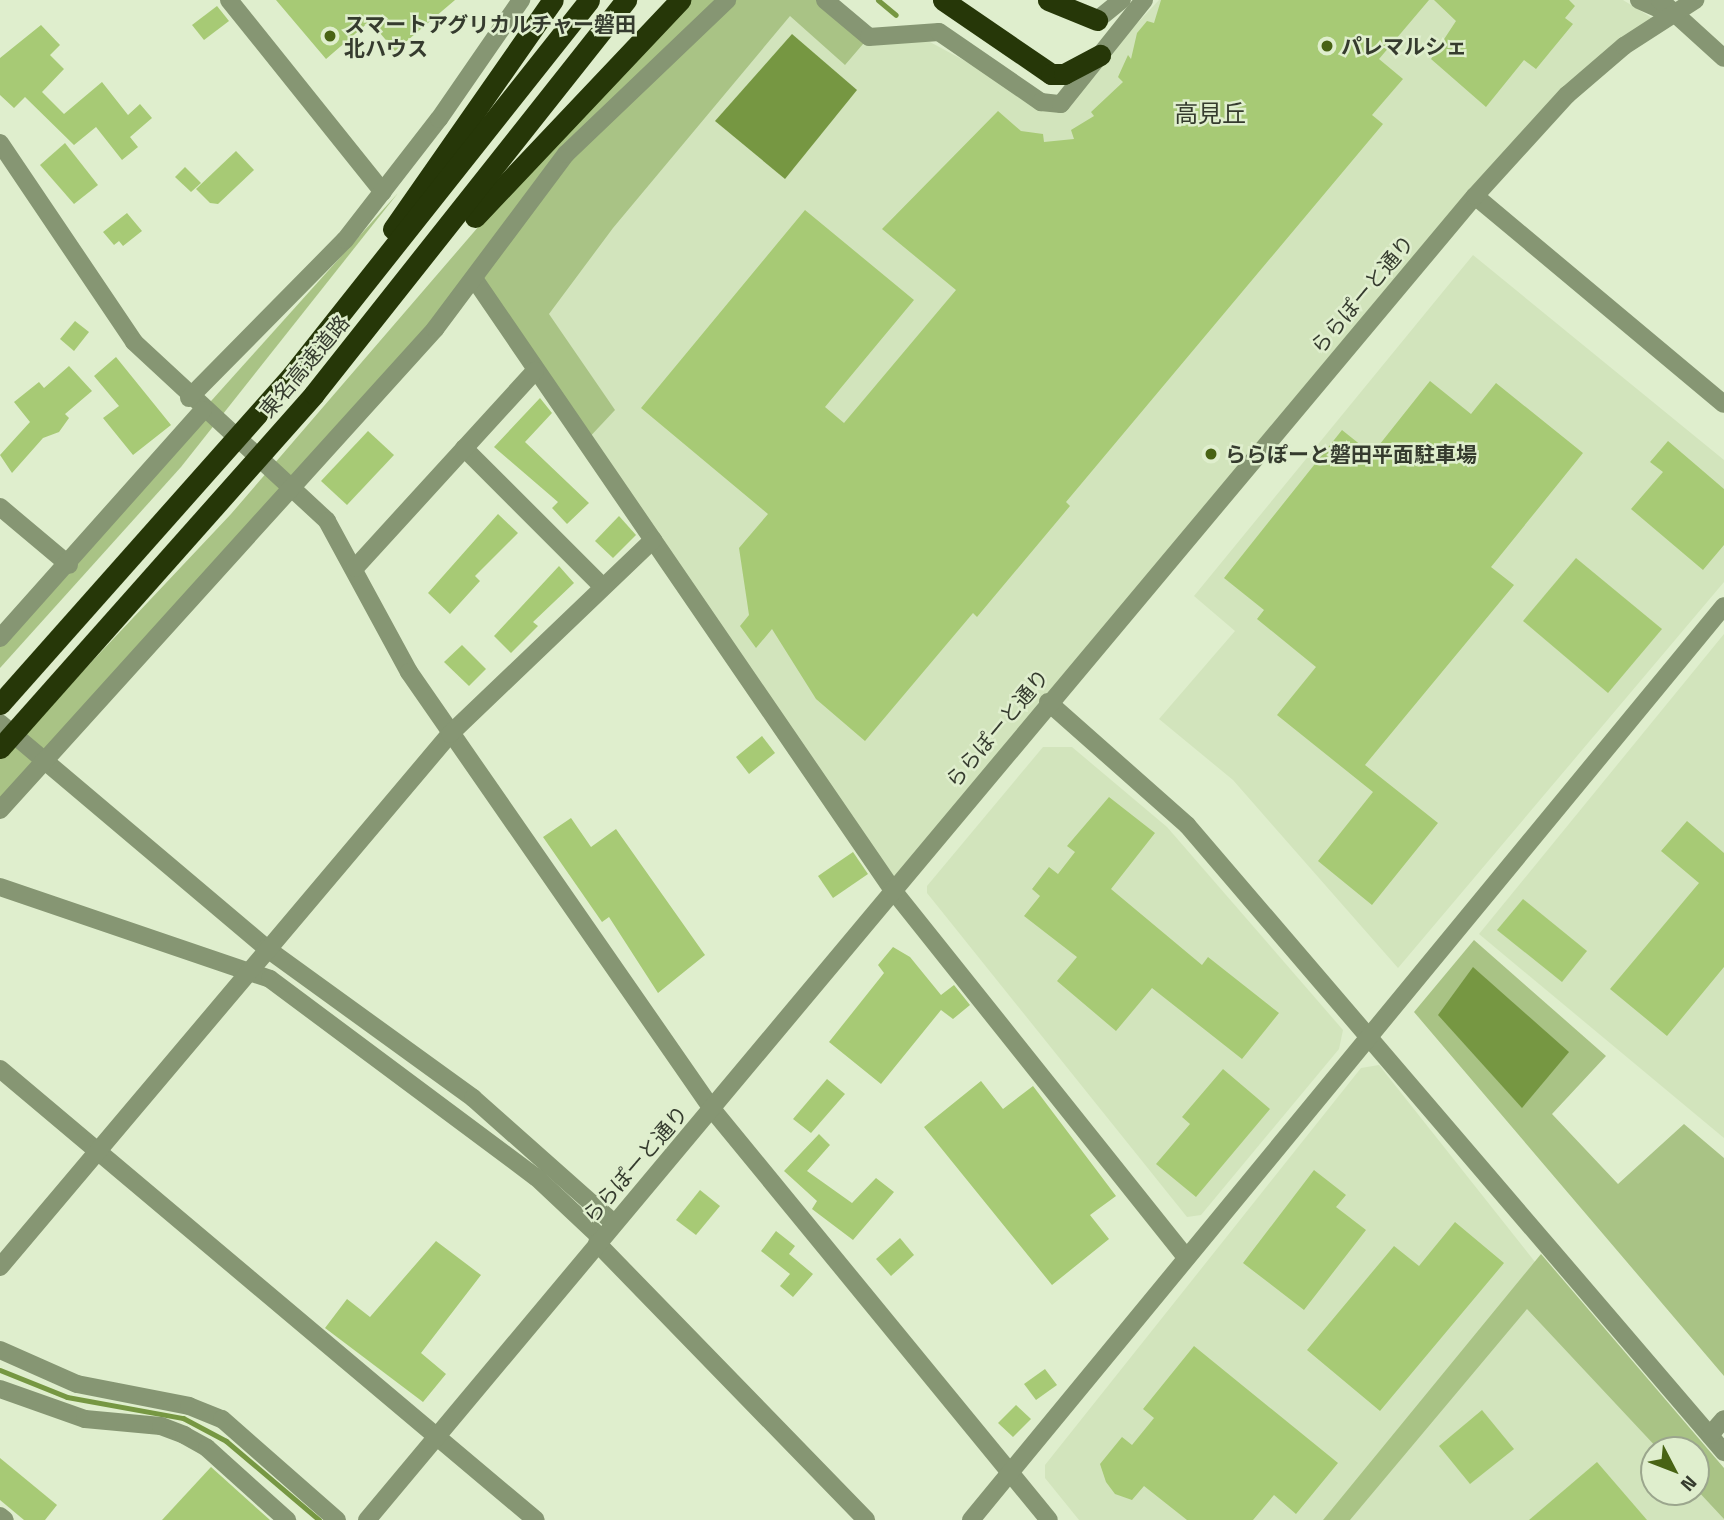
<!DOCTYPE html>
<meta charset="utf-8">
<style>
body{margin:0}
#map{position:relative;width:1724px;height:1520px;overflow:hidden;background:#dfeecd;font-family:"Titillium Web","Noto Sans JP",sans-serif}
div>[style]{position:absolute}
[style*='--x']{left:calc(var(--x)*1px);top:calc(var(--y)*1px);width:calc(var(--w)*1px);rotate:calc(var(--a)*1deg)}
.built>*{inset:0;background:#d2e4bc}
.green>*{inset:0;background:#a9c385}
.water>*{inset:0;background:#769742}
.stream>*{height:5px;margin:-2.5px;padding:0 2.5px;transform-origin:2.5px;border-radius:2.5px;background:#769742}
.building>*{inset:0;background:#a7ca75}
.minor>*{height:18px;margin:-9px;padding:0 9px;transform-origin:9px;border-radius:9px;background:#869673}
.highway>*{height:21px;margin:-10.5px;padding:0 10.5px;transform-origin:10.5px;border-radius:10.5px;background:#263708}
.dots>*{width:19px;height:19px;translate:-50% -50%;box-sizing:border-box;border:4px solid #dfeecd;border-radius:50%}
span{translate:-50% -50%;white-space:nowrap;text-align:center;line-height:1.15;-webkit-text-stroke:5px #dfeecd;paint-order:stroke}
.poi-label{font-size:21px;color:#353b2e;font-weight:700}
.left{translate:0 -50%;text-align:left}
.street-label{font-size:21px;color:#353b2e}
.quarter-label{font-size:24px;color:#353b2e}
.north{position:absolute;left:1640px;top:1436px;width:70px;height:70px;box-sizing:border-box;background:#dfeecd;border:2px solid #9ba68d;border-radius:50%;rotate:132deg;font-size:19px;font-weight:700;line-height:28px;text-align:center;color:#353b2e}
.north::after{content:'';display:block;margin:auto;width:24px;height:32px;background:#486314;clip-path:polygon(50% 0,100% 100%,50% 72%,0 100%)}
</style>
<div id="map">
<div class="built">
<div style="clip-path:polygon(733px 0,869px 37px,930px 42px,1041px 102px,1069px 96px,1159px 0,1623px 0,1652px 18px,1530px 132px,897px 883px,475px 280px)"></div>
<div style="clip-path:polygon(1473px 255px,1724px 460px,1724px 582px,1398px 968px,1233px 780px,1159px 719px,1235px 631px,1194px 596px)"></div>
<div style="clip-path:polygon(1724px 634px,1724px 1138px,1479px 934px)"></div>
<div style="clip-path:polygon(1043px 747px,1072px 747px,1167px 827px,1343px 1030px,1339px 1049px,1201px 1215px,1187px 1217px,927px 893px,927px 886px)"></div>
<div style="clip-path:polygon(1379px 1065px,1684px 1450px,1654px 1450px,1654px 1492px,1696px 1492px,1696px 1465px,1724px 1500px,1724px 1520px,1079px 1520px,1045px 1478px,1045px 1465px,1361px 1068px)"></div>
</div>
<div class="green">
<div style="clip-path:polygon(691px 0,825px 0,869px 37px,845px 65px,790px 16px,613px 228px,549px 314px,615px 410px,585px 442px,475px 280px,0 802px,0 759px,231px 514px,622px 60px)"></div>
<div style="clip-path:polygon(398px 193px,181px 467px,0 668px,0 636px)"></div>
<div style="clip-path:polygon(1474px 940px,1606px 1056px,1552px 1114px,1618px 1184px,1684px 1124px,1724px 1158px,1724px 1376px,1414px 1012px)"></div>
<div style="clip-path:polygon(1541px 1254px,1724px 1468px,1724px 1519px,1696px 1489px,1696px 1450px,1659px 1450px,1527px 1309px,1350px 1520px,1323px 1520px)"></div>
</div>
<div class="water">
<div style="clip-path:polygon(792px 34px,857px 90px,785px 179px,715px 121px)"></div>
<div style="clip-path:polygon(1473px 967px,1569px 1052px,1522px 1108px,1438px 1015px)"></div>
</div>
<div class="stream">
<div style="--x:878;--y:0;--w:23;--a:40"></div>
<div style="--x:0;--y:1370;--w:72;--a:21.9"></div>
<div style="--x:67;--y:1397;--w:118;--a:10.3"></div>
<div style="--x:183;--y:1418;--w:49;--a:28.1"></div>
<div style="--x:226;--y:1441;--w:122;--a:40.3"></div>
</div>
<div class="building">
<div style="clip-path:polygon(276px 0,455px 0,395px 51px,370px 21px,326px 59px)"></div>
<div style="clip-path:polygon(1161px 0,1429px 0,1379px 59px,1403px 79px,1372px 115px,1383px 124px,1066px 502px,1070px 506px,977px 617px,973px 613px,865px 741px,816px 699px,772px 629px,756px 648px,740px 626px,749px 615px,739px 548px,768px 514px,641px 408px,805px 210px,914px 300px,825px 407px,844px 423px,956px 290px,882px 229px,998px 111px,1021px 131px,1043px 134px,1044px 142px,1074px 139px,1071px 130px,1094px 116px,1091px 112px,1123px 82px,1118px 77px,1128px 55px,1131px 59px,1137px 33px,1147px 21px,1154px 23px)"></div>
<div style="clip-path:polygon(1434px 0,1569px 0,1575px 6px,1565px 18px,1573px 24px,1536px 69px,1524px 60px,1486px 107px,1431px 59px,1456px 21px)"></div>
<div style="clip-path:polygon(217px 6px,229px 21px,204px 40px,192px 25px)"></div>
<div style="clip-path:polygon(41px 25px,60px 45px,50px 55px,64px 69px,42px 92px,64px 114px,102px 82px,128px 115px,140px 104px,152px 118px,130px 137px,138px 147px,122px 160px,96px 127px,74px 145px,25px 97px,14px 108px,0 95px,0 58px)"></div>
<div style="clip-path:polygon(65px 143px,98px 185px,74px 204px,40px 165px)"></div>
<div style="clip-path:polygon(236px 151px,254px 170px,218px 204px,210px 203px,196px 189px)"></div>
<div style="clip-path:polygon(185px 167px,201px 183px,191px 192px,175px 177px)"></div>
<div style="clip-path:polygon(127px 213px,142px 231px,123px 246px,119px 241px,114px 245px,103px 232px)"></div>
<div style="clip-path:polygon(75px 321px,89px 332px,74px 351px,60px 339px)"></div>
<div style="clip-path:polygon(116px 357px,171px 425px,133px 455px,103px 418px,119px 406px,94px 376px)"></div>
<div style="clip-path:polygon(69px 366px,92px 391px,65px 414px,69px 418px,59px 432px,43px 438px,12px 473px,0 455px,30px 422px,14px 402px,39px 382px,44px 388px)"></div>
<div style="clip-path:polygon(1430px 381px,1471px 414px,1496px 383px,1583px 453px,1491px 567px,1514px 585px,1365px 765px,1438px 823px,1372px 905px,1318px 861px,1373px 792px,1277px 715px,1316px 667px,1257px 619px,1264px 610px,1224px 578px,1342px 430px,1372px 454px)"></div>
<div style="clip-path:polygon(540px 398px,552px 413px,525px 442px,589px 503px,567px 524px,552px 508px,558px 502px,494px 447px)"></div>
<div style="clip-path:polygon(368px 431px,394px 455px,347px 505px,321px 481px)"></div>
<div style="clip-path:polygon(1668px 441px,1724px 489px,1724px 545px,1703px 570px,1631px 509px,1663px 472px,1650px 462px)"></div>
<div style="clip-path:polygon(498px 514px,518px 533px,475px 576px,480px 581px,450px 614px,428px 593px)"></div>
<div style="clip-path:polygon(619px 516px,636px 535px,613px 558px,595px 541px)"></div>
<div style="clip-path:polygon(1576px 558px,1662px 629px,1608px 693px,1523px 621px)"></div>
<div style="clip-path:polygon(559px 566px,574px 583px,533px 622px,538px 626px,511px 653px,494px 636px)"></div>
<div style="clip-path:polygon(462px 645px,486px 669px,469px 686px,444px 662px)"></div>
<div style="clip-path:polygon(762px 736px,775px 753px,749px 774px,736px 757px)"></div>
<div style="clip-path:polygon(1109px 797px,1155px 833px,1111px 889px,1202px 965px,1208px 957px,1279px 1013px,1242px 1059px,1152px 988px,1116px 1031px,1057px 981px,1077px 957px,1024px 916px,1040px 896px,1032px 889px,1049px 867px,1058px 874px,1075px 852px,1067px 846px)"></div>
<div style="clip-path:polygon(571px 818px,591px 847px,616px 829px,705px 955px,658px 993px,609px 917px,602px 922px,543px 837px)"></div>
<div style="clip-path:polygon(1687px 821px,1724px 853px,1724px 967px,1667px 1036px,1610px 989px,1699px 883px,1661px 851px)"></div>
<div style="clip-path:polygon(853px 852px,868px 874px,833px 898px,818px 876px)"></div>
<div style="clip-path:polygon(1523px 899px,1587px 951px,1562px 982px,1497px 930px)"></div>
<div style="clip-path:polygon(893px 947px,910px 957px,941px 995px,954px 985px,970px 1005px,953px 1019px,941px 1010px,881px 1084px,829px 1042px,884px 973px,878px 965px)"></div>
<div style="clip-path:polygon(1223px 1069px,1270px 1109px,1196px 1197px,1156px 1164px,1190px 1124px,1182px 1117px)"></div>
<div style="clip-path:polygon(827px 1079px,845px 1094px,811px 1133px,793px 1119px)"></div>
<div style="clip-path:polygon(981px 1081px,1003px 1109px,1033px 1086px,1116px 1196px,1090px 1215px,1109px 1239px,1052px 1285px,924px 1127px)"></div>
<div style="clip-path:polygon(819px 1134px,830px 1145px,807px 1171px,852px 1203px,876px 1178px,894px 1192px,853px 1240px,812px 1209px,817px 1201px,784px 1171px)"></div>
<div style="clip-path:polygon(1314px 1170px,1346px 1195px,1336px 1207px,1366px 1230px,1304px 1310px,1243px 1263px)"></div>
<div style="clip-path:polygon(700px 1190px,720px 1206px,696px 1235px,676px 1220px)"></div>
<div style="clip-path:polygon(1455px 1222px,1504px 1263px,1380px 1411px,1307px 1350px,1394px 1246px,1419px 1266px)"></div>
<div style="clip-path:polygon(776px 1231px,795px 1246px,789px 1254px,813px 1274px,793px 1297px,780px 1286px,790px 1274px,761px 1251px)"></div>
<div style="clip-path:polygon(900px 1238px,914px 1255px,891px 1276px,876px 1259px)"></div>
<div style="clip-path:polygon(436px 1241px,481px 1275px,421px 1353px,446px 1374px,423px 1402px,325px 1328px,347px 1299px,370px 1317px)"></div>
<div style="clip-path:polygon(1194px 1346px,1338px 1463px,1296px 1514px,1274px 1495px,1253px 1520px,1187px 1520px,1144px 1486px,1132px 1500px,1115px 1494px,1106px 1482px,1100px 1464px,1122px 1437px,1132px 1445px,1154px 1418px,1143px 1409px)"></div>
<div style="clip-path:polygon(1045px 1369px,1057px 1385px,1036px 1400px,1024px 1384px)"></div>
<div style="clip-path:polygon(1016px 1405px,1031px 1419px,1013px 1437px,998px 1423px)"></div>
<div style="clip-path:polygon(1482px 1410px,1514px 1449px,1470px 1484px,1439px 1446px)"></div>
<div style="clip-path:polygon(0 1458px,57px 1505px,45px 1520px,24px 1520px,0 1500px)"></div>
<div style="clip-path:polygon(1597px 1462px,1647px 1520px,1529px 1520px)"></div>
<div style="clip-path:polygon(211px 1467px,270px 1520px,162px 1520px)"></div>
</div>
<div class="minor">
<div style="--x:229;--y:0;--w:246;--a:51.3"></div>
<div style="--x:825;--y:0;--w:57;--a:40.1"></div>
<div style="--x:869;--y:37;--w:70;--a:-4.1"></div>
<div style="--x:939;--y:32;--w:124;--a:34.5"></div>
<div style="--x:1041;--y:102;--w:20;--a:6"></div>
<div style="--x:1061;--y:104;--w:133;--a:-51.4"></div>
<div style="--x:1639;--y:0;--w:34;--a:24"></div>
<div style="--x:1660;--y:0;--w:86;--a:42.2"></div>
<div style="--x:1097;--y:20;--w:32;--a:-39"></div>
<div style="--x:0;--y:143;--w:240;--a:56"></div>
<div style="--x:134;--y:342;--w:263;--a:42.8"></div>
<div style="--x:327;--y:521;--w:172;--a:61.5"></div>
<div style="--x:409;--y:672;--w:532;--a:55.26"></div>
<div style="--x:712;--y:1109;--w:531;--a:50.65"></div>
<div style="--x:1475;--y:196;--w:324;--a:39.9"></div>
<div style="--x:475;--y:280;--w:738;--a:55.6"></div>
<div style="--x:892;--y:889;--w:472;--a:51.4"></div>
<div style="--x:189;--y:398;--w:222;--a:-45.4"></div>
<div style="--x:345;--y:240;--w:153;--a:-52.2"></div>
<div style="--x:439;--y:119;--w:145;--a:-55.4"></div>
<div style="--x:464;--y:448;--w:195;--a:45"></div>
<div style="--x:0;--y:507;--w:90;--a:40"></div>
<div style="--x:355;--y:568;--w:267;--a:-47.6"></div>
<div style="--x:0;--y:638;--w:305;--a:-48.3"></div>
<div style="--x:1048;--y:702;--w:186;--a:41.5"></div>
<div style="--x:1187;--y:825;--w:826;--a:49.42"></div>
<div style="--x:0;--y:723;--w:348;--a:40.2"></div>
<div style="--x:266;--y:948;--w:256;--a:35.9"></div>
<div style="--x:473;--y:1098;--w:188;--a:41.6"></div>
<div style="--x:0;--y:810;--w:649;--a:-47.87"></div>
<div style="--x:435;--y:329;--w:219;--a:-53.2"></div>
<div style="--x:566;--y:154;--w:223;--a:-43.7"></div>
<div style="--x:0;--y:887;--w:285;--a:18.8"></div>
<div style="--x:270;--y:979;--w:332;--a:36.7"></div>
<div style="--x:536;--y:1177;--w:89;--a:43.2"></div>
<div style="--x:0;--y:1069;--w:700;--a:40.08"></div>
<div style="--x:597;--y:1243;--w:386;--a:45.8"></div>
<div style="--x:0;--y:1267;--w:698;--a:-49.83"></div>
<div style="--x:450;--y:734;--w:281;--a:-43.7"></div>
<div style="--x:0;--y:1350;--w:84;--a:23.8"></div>
<div style="--x:77;--y:1384;--w:114;--a:11.1"></div>
<div style="--x:189;--y:1406;--w:35;--a:22"></div>
<div style="--x:222;--y:1419;--w:153;--a:41.3"></div>
<div style="--x:0;--y:1389;--w:90;--a:19.4"></div>
<div style="--x:85;--y:1419;--w:76;--a:5.3"></div>
<div style="--x:161;--y:1426;--w:25;--a:21"></div>
<div style="--x:184;--y:1435;--w:26;--a:29"></div>
<div style="--x:207;--y:1448;--w:108;--a:42"></div>
<div style="--x:1710;--y:1435;--w:21;--a:-49"></div>
<div style="--x:0;--y:1516;--w:6;--a:39"></div>
<div style="--x:367;--y:1520;--w:1726;--a:-50.08"></div>
<div style="--x:1475;--y:196;--w:137;--a:-47.7"></div>
<div style="--x:1567;--y:95;--w:75;--a:-40.7"></div>
<div style="--x:1624;--y:46;--w:85;--a:-32.9"></div>
<div style="--x:971;--y:1520;--w:1184;--a:-50.52"></div>
</div>
<div class="highway">
<div style="--x:943;--y:0;--w:131;--a:34.4"></div>
<div style="--x:1051;--y:74;--w:13;--a:0"></div>
<div style="--x:1064;--y:74;--w:41;--a:-27.8"></div>
<div style="--x:1048;--y:0;--w:53;--a:22.2"></div>
<div style="--x:475;--y:217;--w:299;--a:-46.6"></div>
<div style="--x:393;--y:229;--w:279;--a:-55.1"></div>
<div style="--x:0;--y:704;--w:440;--a:-48.4"></div>
<div style="--x:292;--y:375;--w:478;--a:-51.6"></div>
<div style="--x:0;--y:748;--w:473;--a:-48.4"></div>
<div style="--x:314;--y:394;--w:503;--a:-51.63"></div>
</div>
<div class="dots">
<div style="left:330px;top:36px;background:#486314"></div>
<div style="left:1327px;top:46px;background:#486314"></div>
<div style="left:1211px;top:454px;background:#486314"></div>
</div>
<div class="poi-label">
<span class="left" style="left:344px;top:36px">スマートアグリカルチャー磐田<br>北ハウス</span>
<span class="left" style="left:1341px;top:46px">パレマルシェ</span>
<span class="left" style="left:1225px;top:454px">ららぽーと磐田平面駐車場</span>
</div>
<div class="street-label">
<span style="left:1362px;top:294px;rotate:-50deg">ららぽーと通り</span>
<span style="left:304px;top:366px;rotate:-50deg">東名高速道路</span>
<span style="left:997px;top:728px;rotate:-50deg">ららぽーと通り</span>
<span style="left:635px;top:1164px;rotate:-49deg">ららぽーと通り</span>
</div>
<div class="quarter-label">
<span style="left:1210px;top:114px">高見丘</span>
</div>
<div class="north">N</div>
</div>
